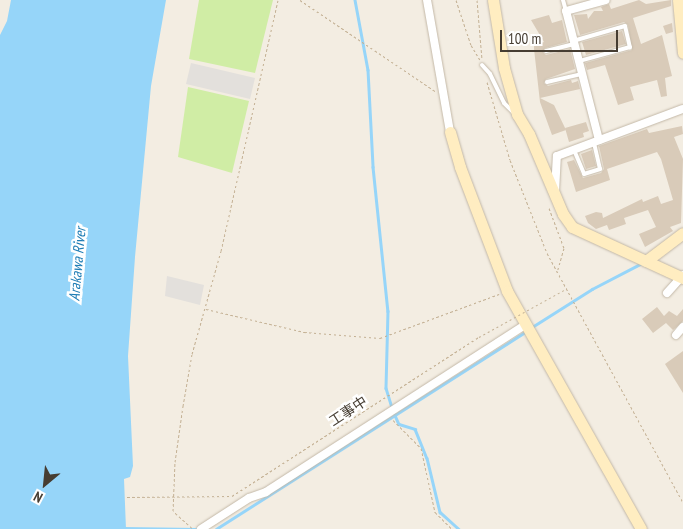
<!DOCTYPE html>
<meta charset="utf-8">
<style>
body{margin:0}
#map{position:relative;width:683px;height:529px;overflow:hidden;background:#f3ede2;font-family:"PT Sans Narrow","Noto Sans JP",sans-serif}
div>[style]{position:absolute}
[style*='--x']{left:calc(var(--x)*1px);top:calc(var(--y)*1px);width:calc(var(--w)*1px);rotate:calc(var(--a)*1deg)}
.green>*{inset:0;background:#d0eda5}
.parking>*{inset:0;background:#e3e0dc}
.water>*{inset:0;background:#96d5f9}
.stream>*{height:2.5px;margin:-1.25px;padding:0 1.25px;transform-origin:1.25px;border-radius:1.25px;background:#96d5f9}
.building>*{inset:0;background:#d9cbb9}
.path>*{height:1px;margin-top:-0.5px;transform-origin:0;background:repeating-linear-gradient(90deg,#c3b093 0 2.5px,transparent 0 5px)}
.roads{filter:drop-shadow(0 0 1px #c3b8a7) drop-shadow(0 0 1px #c3b8a7)}
.lane>*{height:4px;margin:-2px;padding:0 2px;transform-origin:2px;border-radius:2px;background:#fff}
.street>*{height:8px;margin:-4px;padding:0 4px;transform-origin:4px;border-radius:4px;background:#fff}
.secondary>*{height:11px;margin:-5.5px;padding:0 5.5px;transform-origin:5.5px;border-radius:5.5px;background:#ffedc1}
.path-bridge>*{height:1px;margin-top:-0.5px;transform-origin:0;background:repeating-linear-gradient(90deg,#c3b093 0 2.5px,transparent 0 5px)}
span{translate:-50% -50%;white-space:nowrap;text-align:center;line-height:1.15;-webkit-text-stroke:5px #fff;paint-order:stroke}
.street-label{font-size:14px;color:#463d32}
.water-label{font-size:15px;color:#1e7cb4;font-style:italic}
.north{position:absolute;left:20px;top:459px;width:50px;height:50px;-webkit-text-stroke:4px #fff;paint-order:stroke;rotate:208deg;font-size:14px;font-weight:700;line-height:20px;text-align:center;color:#463d32}
.north::after{content:'';display:block;margin:auto;width:18px;height:22px;background:#463d32;clip-path:polygon(50% 0,100% 100%,50% 72%,0 100%)}
.scale{position:absolute;left:500px;top:30px;width:118px;height:22px;box-sizing:border-box;border:2px solid #463d32;border-top:0;padding-left:6px;font-size:15px;line-height:18px;white-space:nowrap;color:#463d32;-webkit-text-stroke:4px #fff;paint-order:stroke}
</style>
<div id="map">
<div class="green">
<div style="clip-path:polygon(199px 0,273px 0,255px 73px,189px 59px)"></div>
<div style="clip-path:polygon(188px 87px,249px 101px,232px 173px,178px 157px)"></div>
</div>
<div class="parking">
<div style="clip-path:polygon(191px 63px,255px 78px,250px 99px,186px 84px)"></div>
<div style="clip-path:polygon(167px 276px,204px 285px,200px 305px,165px 296px)"></div>
</div>
<div class="water">
<div style="clip-path:polygon(11px 0,166px 0,151px 86px,135px 257px,128px 356px,133px 466px,130px 477px,124px 479px,126px 529px,0 529px,0 35px,7px 21px)"></div>
</div>
<div class="stream">
<div style="--x:355;--y:0;--w:71;--a:79.5"></div>
<div style="--x:368;--y:70;--w:97;--a:87"></div>
<div style="--x:373;--y:167;--w:145;--a:84.1"></div>
<div style="--x:388;--y:311;--w:77;--a:91.5"></div>
<div style="--x:386;--y:388;--w:21;--a:73"></div>
<div style="--x:532;--y:327;--w:71;--a:-32.3"></div>
<div style="--x:592;--y:289;--w:54;--a:-27.5"></div>
<div style="--x:394;--y:413;--w:12;--a:66"></div>
<div style="--x:399;--y:424;--w:17;--a:17"></div>
<div style="--x:415;--y:429;--w:31;--a:68"></div>
<div style="--x:427;--y:458;--w:56;--a:76.5"></div>
<div style="--x:440;--y:512;--w:25;--a:42"></div>
<div style="--x:124;--y:528;--w:72;--a:0.8"></div>
<div style="--x:216;--y:529;--w:366;--a:-32.5"></div>
</div>
<div class="building">
<div style="clip-path:polygon(639px 0,646px 4px,671px 0,671px 6px,633px 18px,641px 44px,662px 35px,672px 76px,665px 78px,667px 96px,661px 97px,657px 80px,630px 87px,634px 100px,618px 105px,605px 65px,587px 70px,585px 63px,632px 50px,628px 25px,624px 22px,580px 35px,574px 15px,587px 14px,588px 19px,594px 11px,603px 11px,601px 7px,609px 4px,611px 9px)"></div>
<div style="clip-path:polygon(549px 15px,552px 23px,562px 20px,567px 42px,545px 48px,543px 52px,546px 55px,570px 49px,575px 69px,546px 79px,544px 83px,548px 86px,571px 80px,572px 83px,578px 81px,580px 89px,540px 98px,554px 105px,566px 130px,552px 135px,540px 102px,534px 49px,534px 45px,544px 42px,531px 20px)"></div>
<div style="clip-path:polygon(672px 23px,673px 32px,666px 34px,663px 26px)"></div>
<div style="clip-path:polygon(622px 31px,626px 44px,586px 55px,582px 42px)"></div>
<div style="clip-path:polygon(586px 122px,589px 131px,583px 133px,584px 137px,569px 142px,565px 128px)"></div>
<div style="clip-path:polygon(682px 126px,683px 134px,674px 137px,683px 159px,681px 223px,670px 227px,673px 231px,645px 247px,639px 234px,656px 227px,648px 210px,624px 218px,626px 224px,609px 230px,607px 225px,596px 229px,588px 223px,585px 216px,596px 212px,602px 213px,603px 218px,642px 199px,643px 202px,658px 196px,661px 204px,673px 200px,661px 159px,657px 152px,607px 169px,610px 180px,576px 192px,567px 162px,574px 160px,583px 178px,601px 173px,604px 169px,599px 146px,647px 129px,649px 133px)"></div>
<div style="clip-path:polygon(592px 150px,596px 166px,586px 169px,581px 154px)"></div>
<div style="clip-path:polygon(657px 307px,664px 316px,669px 311px,677px 316px,683px 309px,683px 321px,673px 330px,666px 323px,653px 333px,642px 319px)"></div>
<div style="clip-path:polygon(683px 351px,683px 393px,665px 364px)"></div>
</div>
<div class="path">
<div style="--x:300;--y:0;--w:163;--a:34"></div>
<div style="--x:456;--y:0;--w:47;--a:71.6"></div>
<div style="--x:471;--y:45;--w:17;--a:59"></div>
<div style="--x:477;--y:0;--w:59;--a:85.2"></div>
<div style="--x:487;--y:82;--w:81;--a:73.6"></div>
<div style="--x:510;--y:160;--w:100;--a:68.3"></div>
<div style="--x:547;--y:253;--w:284;--a:61.4"></div>
<div style="--x:549;--y:208;--w:43;--a:69.4"></div>
<div style="--x:564;--y:248;--w:25;--a:106"></div>
<div style="--x:206;--y:309;--w:101;--a:13.2"></div>
<div style="--x:304;--y:332;--w:76;--a:4.5"></div>
<div style="--x:380;--y:338;--w:127;--a:-20.3"></div>
<div style="--x:393;--y:420;--w:40;--a:45"></div>
<div style="--x:421;--y:448;--w:66;--a:77.7"></div>
<div style="--x:435;--y:512;--w:24;--a:45"></div>
<div style="--x:192;--y:528;--w:25;--a:-138"></div>
<div style="--x:173;--y:511;--w:49;--a:-87.7"></div>
<div style="--x:175;--y:462;--w:57;--a:-81.9"></div>
<div style="--x:183;--y:406;--w:53;--a:-80.2"></div>
<div style="--x:192;--y:354;--w:107;--a:-74.3"></div>
<div style="--x:221;--y:251;--w:257;--a:-77.2"></div>
</div>
<div class="roads">
<div class="lane">
<div style="--x:563;--y:0;--w:11;--a:75"></div>
<div style="--x:573;--y:41;--w:54;--a:-16.1"></div>
<div style="--x:625;--y:26;--w:22;--a:77"></div>
<div style="--x:630;--y:47;--w:53;--a:164.6"></div>
<div style="--x:546;--y:51;--w:29;--a:-14"></div>
<div style="--x:482;--y:65;--w:12;--a:48"></div>
<div style="--x:490;--y:74;--w:32;--a:64"></div>
<div style="--x:504;--y:103;--w:13;--a:45"></div>
<div style="--x:547;--y:82;--w:35;--a:-13"></div>
<div style="--x:574;--y:150;--w:26;--a:67"></div>
<div style="--x:584;--y:174;--w:17;--a:-17"></div>
<div style="--x:600;--y:169;--w:26;--a:-103"></div>
</div>
<div class="street">
<div style="--x:427;--y:0;--w:134;--a:80.1"></div>
<div style="--x:599;--y:140;--w:133;--a:-104.3"></div>
<div style="--x:566;--y:11;--w:41;--a:-15.4"></div>
<div style="--x:555;--y:192;--w:36;--a:-87"></div>
<div style="--x:557;--y:156;--w:134;--a:-20.5"></div>
<div style="--x:667;--y:293;--w:24;--a:-48"></div>
<div style="--x:676;--y:335;--w:11;--a:-49"></div>
<div style="--x:201;--y:529;--w:57;--a:-32.9"></div>
<div style="--x:249;--y:498;--w:18;--a:-19"></div>
<div style="--x:266;--y:492;--w:308;--a:-32.8"></div>
</div>
<div class="secondary">
<div style="--x:493;--y:0;--w:69;--a:80.8"></div>
<div style="--x:504;--y:68;--w:48;--a:74.2"></div>
<div style="--x:517;--y:114;--w:23;--a:59"></div>
<div style="--x:529;--y:134;--w:87;--a:67"></div>
<div style="--x:563;--y:214;--w:16;--a:55"></div>
<div style="--x:572;--y:227;--w:122;--a:24.7"></div>
<div style="--x:678;--y:0;--w:53;--a:84.6"></div>
<div style="--x:450;--y:132;--w:36;--a:74"></div>
<div style="--x:460;--y:167;--w:133;--a:69.2"></div>
<div style="--x:507;--y:291;--w:273;--a:60.6"></div>
<div style="--x:646;--y:261;--w:46;--a:-37.1"></div>
</div>
</div>
<div class="path-bridge">
<div style="--x:127;--y:497;--w:105;--a:-0.5"></div>
<div style="--x:232;--y:496;--w:294;--a:-32.8"></div>
<div style="--x:479;--y:337;--w:99;--a:-28.9"></div>
</div>
<div class="street-label">
<span style="left:348px;top:411px;rotate:-33deg">工事中</span>
</div>
<div class="water-label">
<span style="left:77px;top:264px;rotate:-85deg">Arakawa River</span>
</div>
<div class="north">N</div>
<div class="scale">100 m</div>
</div>
